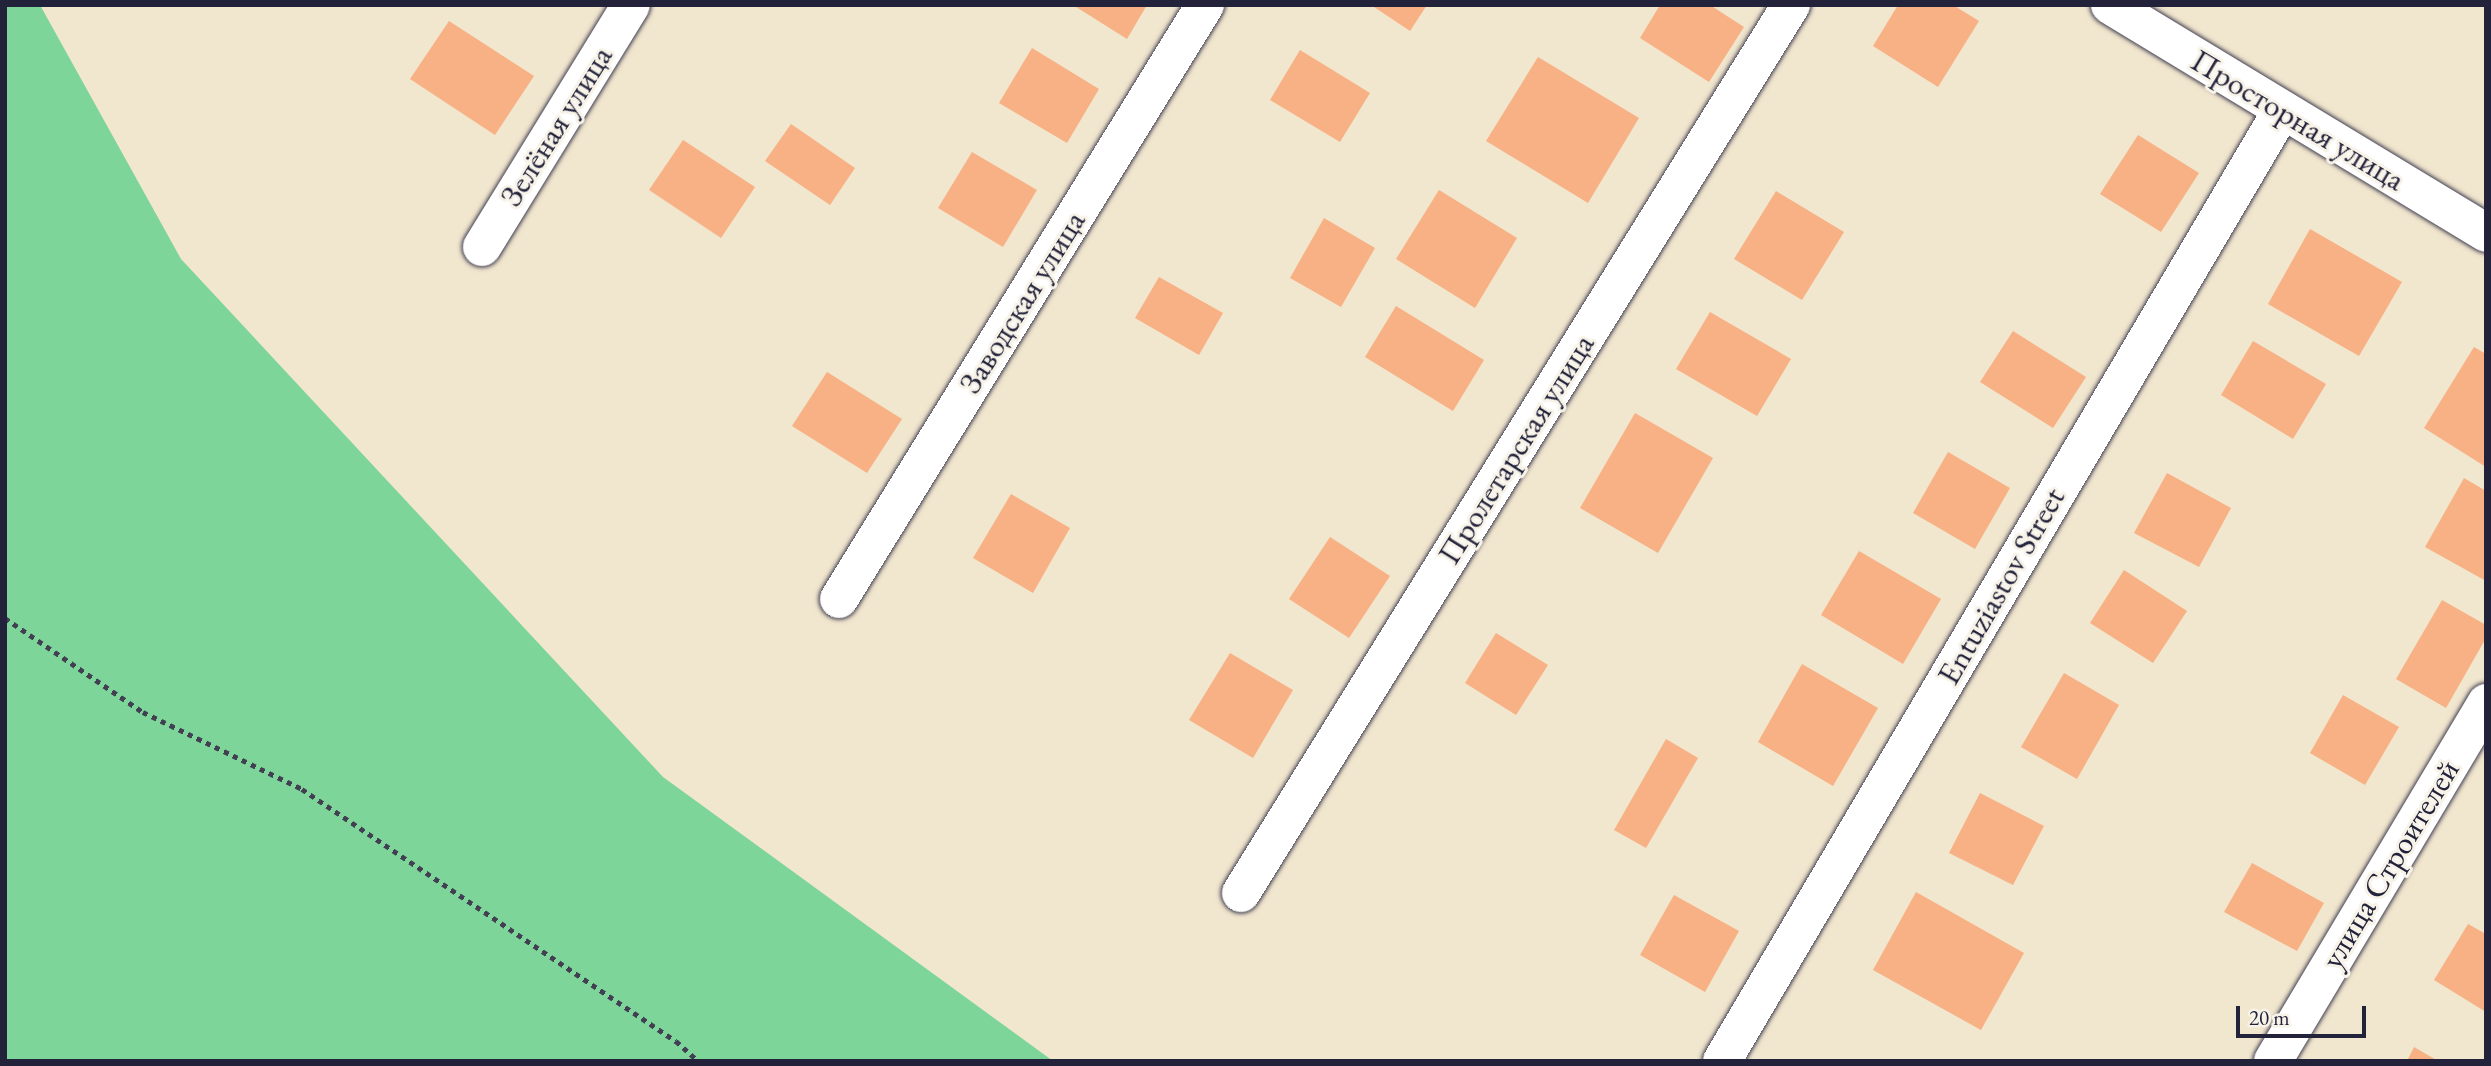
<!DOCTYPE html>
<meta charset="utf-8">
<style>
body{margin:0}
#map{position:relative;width:2491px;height:1066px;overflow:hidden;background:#f1e6ce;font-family:"EB Garamond",serif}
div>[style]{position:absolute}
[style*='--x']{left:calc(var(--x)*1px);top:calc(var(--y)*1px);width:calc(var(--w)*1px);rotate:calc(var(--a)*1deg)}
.green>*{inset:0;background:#7ed59a}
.building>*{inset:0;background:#f7b184}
.path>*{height:4.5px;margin-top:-2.25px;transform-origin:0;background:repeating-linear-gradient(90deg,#413f51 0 5px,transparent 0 10px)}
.roads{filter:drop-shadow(0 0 2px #413f51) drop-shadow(0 0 2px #413f51)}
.street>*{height:38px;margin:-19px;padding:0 19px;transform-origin:19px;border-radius:19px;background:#fff}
span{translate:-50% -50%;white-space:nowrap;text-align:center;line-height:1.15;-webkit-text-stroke:6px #f7f3e8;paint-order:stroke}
.street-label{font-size:32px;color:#22223b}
.frame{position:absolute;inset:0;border:7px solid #22223b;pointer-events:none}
.scale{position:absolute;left:2236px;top:1006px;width:130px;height:32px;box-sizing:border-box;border:4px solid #22223b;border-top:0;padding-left:9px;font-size:21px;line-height:24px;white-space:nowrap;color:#22223b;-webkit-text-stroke:5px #f7f3e8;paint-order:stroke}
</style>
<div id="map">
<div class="green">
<div style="clip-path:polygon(5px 5px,40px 5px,181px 259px,663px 777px,1053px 1061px,5px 1061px)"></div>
</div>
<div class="building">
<div style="clip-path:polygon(1073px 5px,1147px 5px,1127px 39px)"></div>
<div style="clip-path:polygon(1371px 5px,1427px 5px,1410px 31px)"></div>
<div style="clip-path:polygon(1660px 5px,1710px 5px,1744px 27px,1709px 82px,1640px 38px)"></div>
<div style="clip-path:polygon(1898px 5px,1953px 5px,1979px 21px,1938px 87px,1873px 46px)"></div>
<div style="clip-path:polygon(449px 21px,534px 76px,495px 135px,410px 79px)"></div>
<div style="clip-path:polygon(1032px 48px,1099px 89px,1067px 143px,999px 103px)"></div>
<div style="clip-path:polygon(1300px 50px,1370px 93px,1340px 142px,1270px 100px)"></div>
<div style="clip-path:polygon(1538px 57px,1639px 118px,1588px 203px,1486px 141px)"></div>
<div style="clip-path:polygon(791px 124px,855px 168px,830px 205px,765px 161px)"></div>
<div style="clip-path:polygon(2138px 135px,2199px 173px,2161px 232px,2100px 194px)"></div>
<div style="clip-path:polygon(683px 140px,755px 187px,721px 238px,649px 190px)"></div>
<div style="clip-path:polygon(972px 152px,1037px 190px,1003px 247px,938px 208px)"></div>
<div style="clip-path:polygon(1439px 190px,1517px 238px,1475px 308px,1396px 259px)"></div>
<div style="clip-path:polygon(1776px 191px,1844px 232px,1802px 300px,1734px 259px)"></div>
<div style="clip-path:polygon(1324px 218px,1375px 248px,1341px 307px,1290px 278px)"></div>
<div style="clip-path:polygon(2310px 229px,2402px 282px,2359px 356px,2268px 304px)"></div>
<div style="clip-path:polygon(1159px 277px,1223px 313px,1199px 355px,1135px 318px)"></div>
<div style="clip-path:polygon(1396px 306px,1484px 360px,1453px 411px,1365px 357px)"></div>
<div style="clip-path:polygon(1710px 312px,1791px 359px,1757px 416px,1676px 369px)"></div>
<div style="clip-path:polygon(2013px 331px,2086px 377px,2053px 428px,1980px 382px)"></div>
<div style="clip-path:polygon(2253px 341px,2326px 384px,2293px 439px,2221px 395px)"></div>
<div style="clip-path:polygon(2474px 347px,2486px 354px,2486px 467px,2424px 428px)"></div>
<div style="clip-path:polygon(827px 372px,902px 419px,867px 473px,792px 426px)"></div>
<div style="clip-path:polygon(1635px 413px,1713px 458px,1658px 553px,1580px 508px)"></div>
<div style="clip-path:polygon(1948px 452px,2010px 488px,1975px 549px,1913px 513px)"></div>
<div style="clip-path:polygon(2167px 473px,2231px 508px,2199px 567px,2134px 533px)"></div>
<div style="clip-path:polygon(2464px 478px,2486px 491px,2486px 581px,2425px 547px)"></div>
<div style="clip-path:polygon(1011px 494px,1070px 528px,1033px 593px,973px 558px)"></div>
<div style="clip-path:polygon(1330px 537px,1390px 576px,1349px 638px,1289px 599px)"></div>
<div style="clip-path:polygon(1859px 551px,1941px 599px,1903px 664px,1821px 615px)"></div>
<div style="clip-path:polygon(2124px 570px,2187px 611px,2153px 663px,2090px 623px)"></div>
<div style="clip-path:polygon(2442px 600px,2486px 625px,2486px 638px,2446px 708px,2396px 679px)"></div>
<div style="clip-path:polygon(1496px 633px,1548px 665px,1516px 715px,1465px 683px)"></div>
<div style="clip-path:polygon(1230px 653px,1293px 690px,1253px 758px,1189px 720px)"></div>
<div style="clip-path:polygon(1802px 664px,1878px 708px,1833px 786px,1758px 742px)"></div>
<div style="clip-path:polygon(2064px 673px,2119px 705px,2077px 779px,2021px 747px)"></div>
<div style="clip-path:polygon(2343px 695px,2399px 727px,2365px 785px,2310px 753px)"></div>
<div style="clip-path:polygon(1666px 739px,1698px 758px,1646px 848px,1614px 830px)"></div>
<div style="clip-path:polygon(1980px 793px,2044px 826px,2013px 885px,1949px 853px)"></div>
<div style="clip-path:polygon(2252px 863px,2324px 903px,2297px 951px,2224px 912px)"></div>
<div style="clip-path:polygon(1916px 892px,2024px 953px,1981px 1030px,1873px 970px)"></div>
<div style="clip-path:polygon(1674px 895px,1739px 931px,1705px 992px,1640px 955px)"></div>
<div style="clip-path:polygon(2468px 924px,2486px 934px,2486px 1012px,2434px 980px)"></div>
<div style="clip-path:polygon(2414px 1047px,2438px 1061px,2407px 1061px)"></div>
</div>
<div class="path">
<div style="--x:5;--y:618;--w:167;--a:34.3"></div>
<div style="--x:143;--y:712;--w:177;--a:25.8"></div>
<div style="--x:302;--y:789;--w:451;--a:34"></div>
<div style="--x:676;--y:1041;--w:30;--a:42"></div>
</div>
<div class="roads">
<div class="street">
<div style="--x:2110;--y:5;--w:440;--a:31.2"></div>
<div style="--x:482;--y:247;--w:284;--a:-58.4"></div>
<div style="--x:839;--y:599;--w:698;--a:-58.36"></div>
<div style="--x:1241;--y:893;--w:1045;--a:-58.23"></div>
<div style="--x:1722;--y:1061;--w:1101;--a:-59.5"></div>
<div style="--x:2273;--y:1061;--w:417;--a:-59.2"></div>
</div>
</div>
<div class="street-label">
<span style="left:2298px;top:120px;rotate:31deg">Просторная улица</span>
<span style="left:556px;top:126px;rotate:-58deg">Зелёная улица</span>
<span style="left:1022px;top:302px;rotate:-58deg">Заводская улица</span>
<span style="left:1516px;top:449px;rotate:-58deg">Пролетарская улица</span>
<span style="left:2001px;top:586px;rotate:-60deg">Entuziastov Street</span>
<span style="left:2390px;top:864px;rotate:-59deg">улица Строителей</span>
</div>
<div class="frame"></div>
<div class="scale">20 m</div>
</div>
